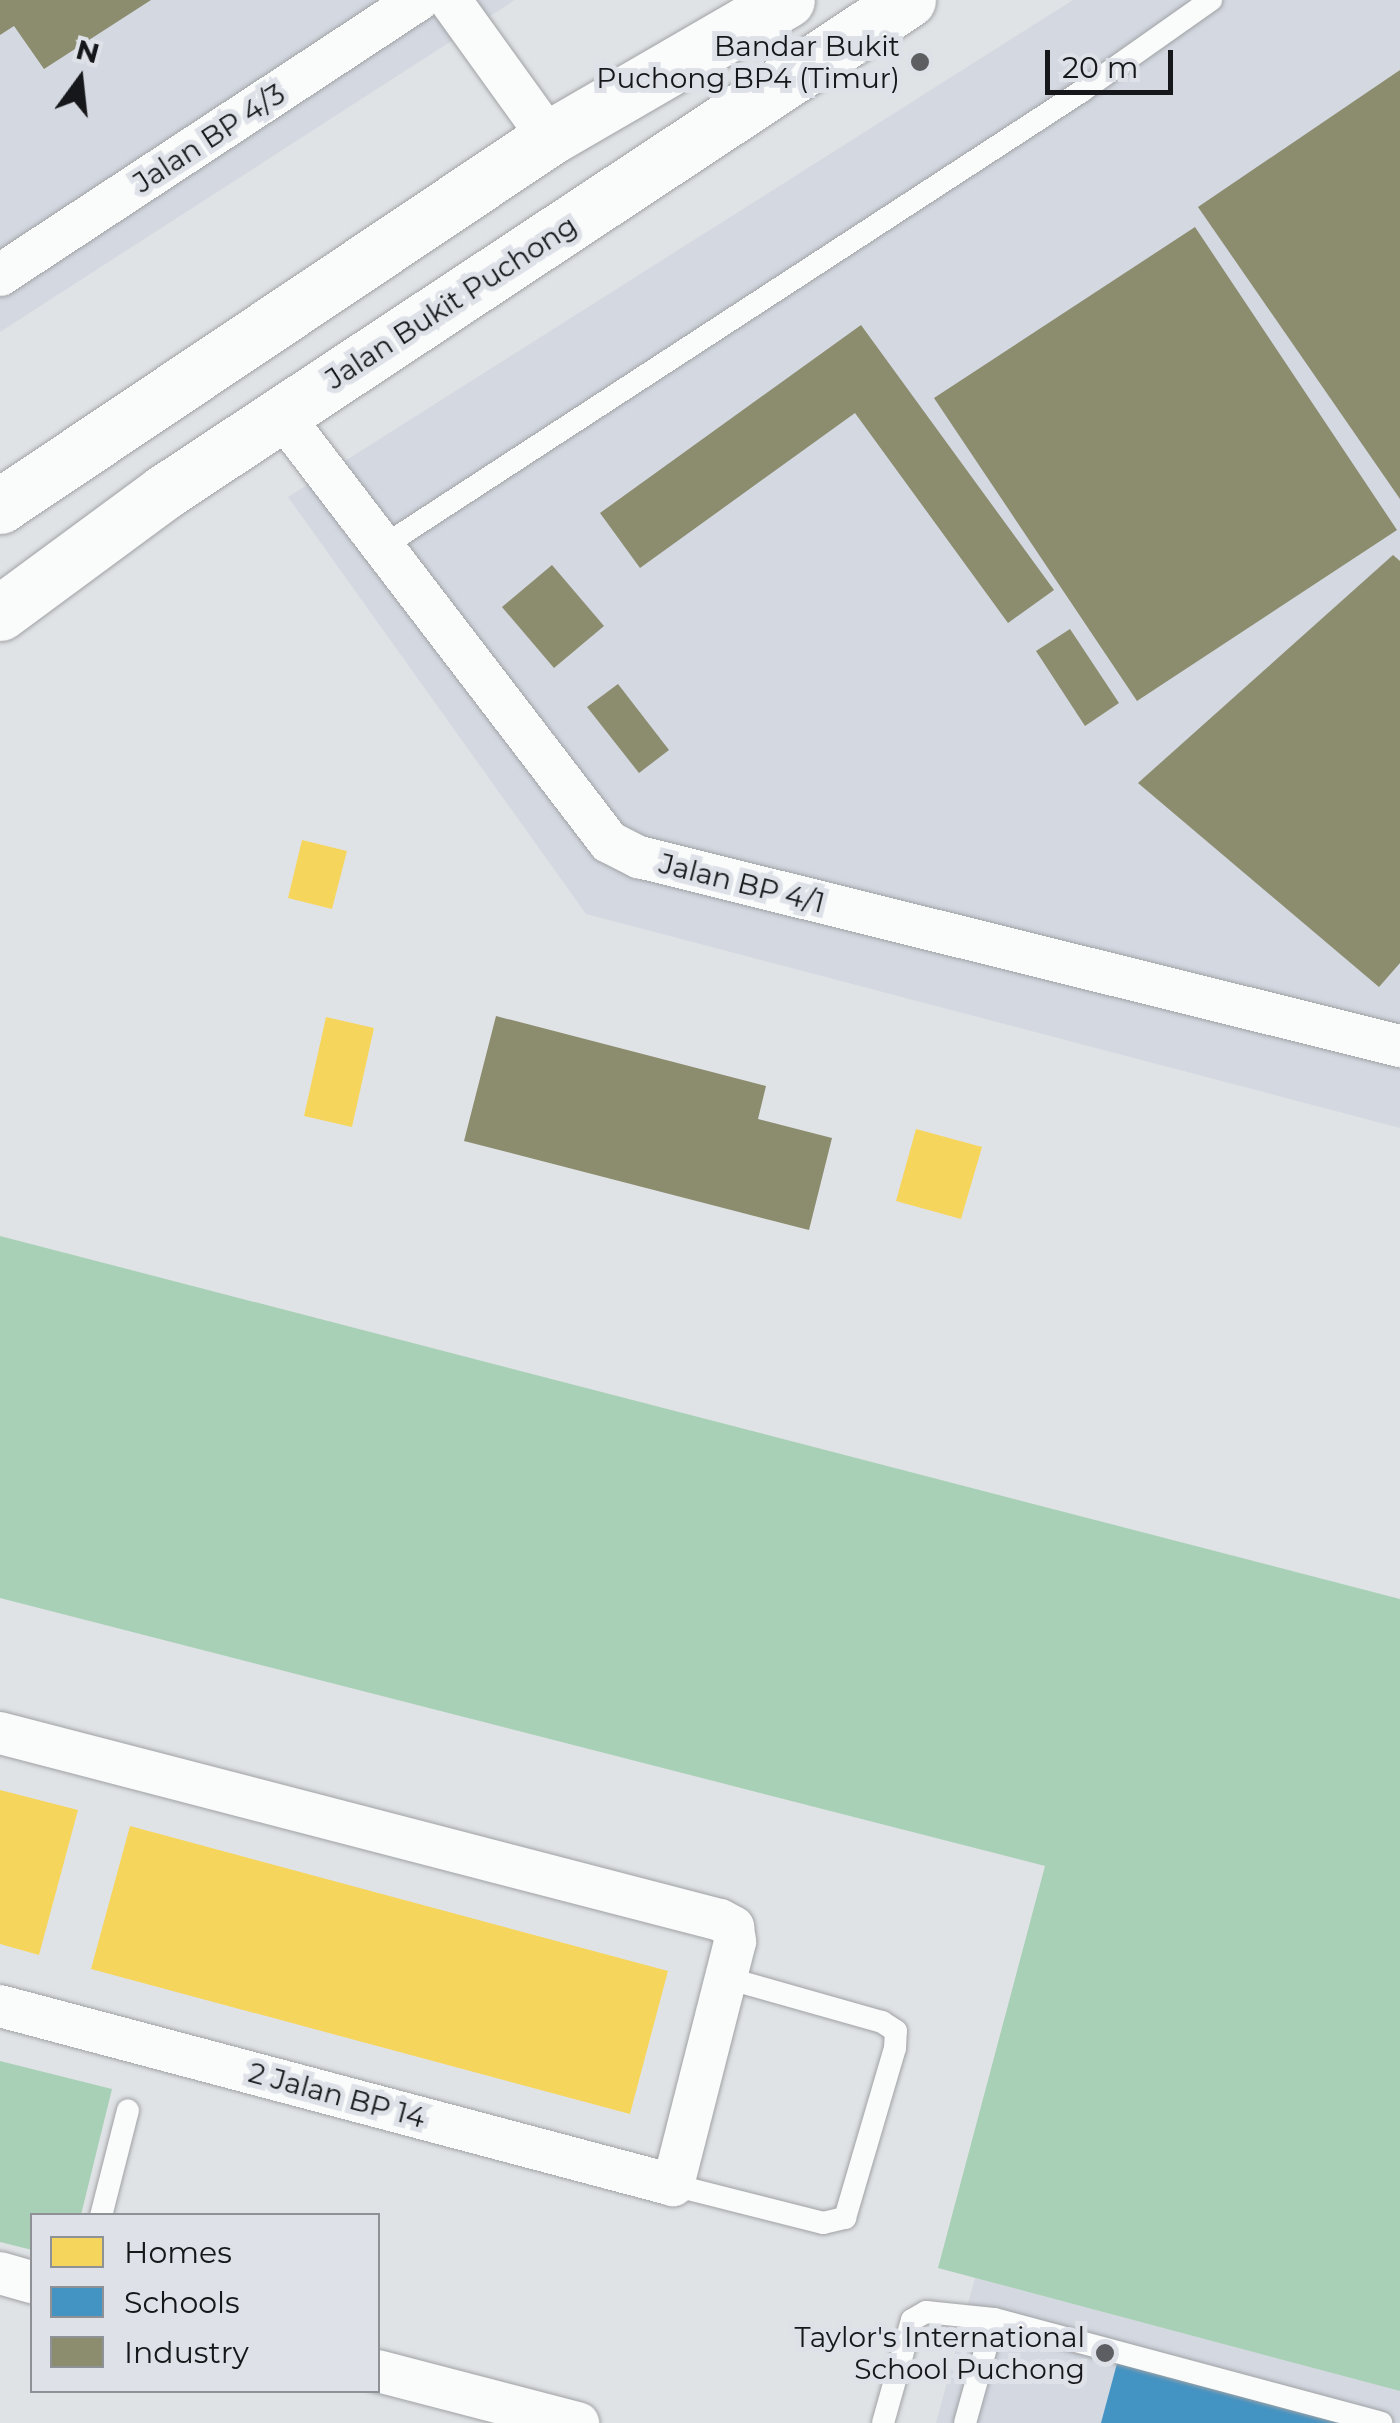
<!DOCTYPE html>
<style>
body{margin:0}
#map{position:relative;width:1400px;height:2423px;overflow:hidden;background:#e0e3e6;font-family:Montserrat,sans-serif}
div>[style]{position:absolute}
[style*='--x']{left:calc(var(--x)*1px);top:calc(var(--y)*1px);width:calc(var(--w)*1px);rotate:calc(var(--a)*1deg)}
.built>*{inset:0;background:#d3d8e1}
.green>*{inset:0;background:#a8d0b6}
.homes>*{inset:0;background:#f6d55c}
.schools>*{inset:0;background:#4393c3}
.industry>*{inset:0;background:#8c8c6e}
.roads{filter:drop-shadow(0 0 2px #a0a2a4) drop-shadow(0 0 2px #a0a2a4)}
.service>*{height:22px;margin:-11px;padding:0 11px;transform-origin:11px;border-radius:11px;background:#fafbfb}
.minor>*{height:42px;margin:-21px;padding:0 21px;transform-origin:21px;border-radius:21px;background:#fafbfb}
.secondary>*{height:55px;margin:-27.5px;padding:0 27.5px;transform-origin:27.5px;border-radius:27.5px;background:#fafbfb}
.dots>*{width:28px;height:28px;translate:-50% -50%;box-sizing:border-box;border:5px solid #dee2e8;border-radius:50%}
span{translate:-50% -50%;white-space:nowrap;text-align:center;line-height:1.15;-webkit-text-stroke:10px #dee2e8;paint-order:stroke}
.poi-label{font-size:28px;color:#16171a}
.right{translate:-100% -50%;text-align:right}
.street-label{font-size:28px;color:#16171a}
.legend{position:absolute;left:30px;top:2213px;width:350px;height:180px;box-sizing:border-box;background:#dee2e8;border:2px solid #8e9196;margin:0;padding:12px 18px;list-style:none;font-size:30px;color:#16171a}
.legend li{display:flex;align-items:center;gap:20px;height:50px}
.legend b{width:50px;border:2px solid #8e9196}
.north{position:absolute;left:30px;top:30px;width:100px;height:100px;-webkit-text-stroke:8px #dee2e8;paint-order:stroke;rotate:15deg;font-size:28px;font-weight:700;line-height:40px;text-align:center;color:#16171a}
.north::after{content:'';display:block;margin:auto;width:35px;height:45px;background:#16171a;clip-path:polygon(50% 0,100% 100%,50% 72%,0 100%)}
.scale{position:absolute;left:1045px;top:50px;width:128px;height:45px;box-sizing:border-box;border:5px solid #16171a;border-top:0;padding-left:12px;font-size:30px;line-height:35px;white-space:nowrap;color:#16171a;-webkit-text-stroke:8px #dee2e8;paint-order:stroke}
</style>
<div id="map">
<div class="built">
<div style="clip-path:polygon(0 0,515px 0,0 332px)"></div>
<div style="clip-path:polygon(1073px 0,1400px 0,1400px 1128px,586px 914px,288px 497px)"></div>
<div style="clip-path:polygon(975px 2278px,1400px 2391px,1400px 2423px,936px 2423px)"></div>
</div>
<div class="green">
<div style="clip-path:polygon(0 1236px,1400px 1599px,1400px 2391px,938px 2268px,1045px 1866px,0 1598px)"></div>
<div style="clip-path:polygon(0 2061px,112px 2089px,81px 2215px,32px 2216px,32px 2250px,0 2242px)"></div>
</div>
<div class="homes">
<div style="clip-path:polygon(302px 840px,347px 851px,332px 909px,288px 898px)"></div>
<div style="clip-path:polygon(326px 1017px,374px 1028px,352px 1127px,304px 1116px)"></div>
<div style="clip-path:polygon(916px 1129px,982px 1147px,961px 1219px,896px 1201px)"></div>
<div style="clip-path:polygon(0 1790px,78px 1810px,39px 1955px,0 1944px)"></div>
<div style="clip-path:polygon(130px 1826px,668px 1971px,630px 2114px,91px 1969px)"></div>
</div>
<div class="schools">
<div style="clip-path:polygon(1119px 2356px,1359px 2423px,1101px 2423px)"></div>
</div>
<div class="industry">
<div style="clip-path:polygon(0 0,151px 0,44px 69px,14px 26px,0 35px)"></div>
<div style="clip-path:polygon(1400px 70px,1400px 499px,1198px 207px)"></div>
<div style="clip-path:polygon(1195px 227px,1397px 530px,1137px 701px,934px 398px)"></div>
<div style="clip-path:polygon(861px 325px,1054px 590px,1008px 623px,855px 413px,640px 568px,600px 513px)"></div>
<div style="clip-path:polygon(1393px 555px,1400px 561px,1400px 963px,1379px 987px,1138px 783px)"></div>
<div style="clip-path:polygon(552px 565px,604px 626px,554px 668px,502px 607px)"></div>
<div style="clip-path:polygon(1070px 629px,1119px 703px,1085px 726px,1036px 651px)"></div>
<div style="clip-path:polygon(618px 684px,669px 750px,639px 773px,587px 707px)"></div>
<div style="clip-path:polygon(496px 1016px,766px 1086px,758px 1119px,832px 1138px,809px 1230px,464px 1141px)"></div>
</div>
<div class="roads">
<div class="service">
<div style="--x:382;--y:547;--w:835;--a:-33.08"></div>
<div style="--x:1082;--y:91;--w:158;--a:-35.2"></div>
<div style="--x:673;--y:2185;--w:155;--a:14.2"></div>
<div style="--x:823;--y:2223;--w:23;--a:-13"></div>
<div style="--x:845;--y:2218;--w:177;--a:-73.6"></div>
<div style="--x:895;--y:2048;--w:17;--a:-87"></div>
<div style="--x:896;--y:2031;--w:17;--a:-147"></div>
<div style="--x:882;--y:2022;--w:161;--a:-164.2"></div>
<div style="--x:101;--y:2216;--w:109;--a:-75.7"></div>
<div style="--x:883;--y:2423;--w:107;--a:-74.3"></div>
<div style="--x:912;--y:2320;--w:16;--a:-30"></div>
<div style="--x:926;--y:2312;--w:68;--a:5.9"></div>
<div style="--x:965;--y:2423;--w:108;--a:-74.4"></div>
<div style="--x:994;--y:2319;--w:401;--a:15"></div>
</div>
<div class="minor">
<div style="--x:450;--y:0;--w:170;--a:54.3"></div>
<div style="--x:0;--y:275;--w:500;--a:-33.34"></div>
<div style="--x:281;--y:414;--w:539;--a:52.54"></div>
<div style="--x:609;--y:842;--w:34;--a:27"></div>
<div style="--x:639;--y:857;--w:784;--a:13.95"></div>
<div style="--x:0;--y:1733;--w:744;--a:14.56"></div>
<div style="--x:720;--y:1920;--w:15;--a:28"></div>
<div style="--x:733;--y:1927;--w:15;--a:82"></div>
<div style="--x:735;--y:1942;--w:251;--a:104.3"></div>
<div style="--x:673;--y:2185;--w:696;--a:-165.11"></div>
<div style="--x:0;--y:2273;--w:33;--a:16"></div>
<div style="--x:378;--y:2371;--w:207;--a:14.6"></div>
</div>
<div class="secondary">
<div style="--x:0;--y:506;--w:661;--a:-33.83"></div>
<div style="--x:549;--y:138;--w:275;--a:-30.1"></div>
<div style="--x:0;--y:613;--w:204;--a:-36.4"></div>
<div style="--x:164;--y:492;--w:892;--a:-33.48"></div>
</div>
</div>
<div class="dots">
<div style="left:920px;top:62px;background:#5d5e61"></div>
<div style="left:1105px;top:2353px;background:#5d5e61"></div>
</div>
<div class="poi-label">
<span class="right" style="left:900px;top:62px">Bandar Bukit<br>Puchong BP4 (Timur)</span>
<span class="right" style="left:1085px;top:2353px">Taylor's International<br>School Puchong</span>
</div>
<div class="street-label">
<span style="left:209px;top:138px;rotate:-33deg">Jalan BP 4/3</span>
<span style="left:451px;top:302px;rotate:-33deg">Jalan Bukit Puchong</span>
<span style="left:742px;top:883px;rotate:14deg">Jalan BP 4/1</span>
<span style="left:337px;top:2095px;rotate:15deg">2 Jalan BP 14</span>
</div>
<ul class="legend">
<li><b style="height:28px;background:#f6d55c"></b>Homes</li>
<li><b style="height:28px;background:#4393c3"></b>Schools</li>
<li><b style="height:28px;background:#8c8c6e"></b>Industry</li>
</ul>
<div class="north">N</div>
<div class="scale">20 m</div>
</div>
